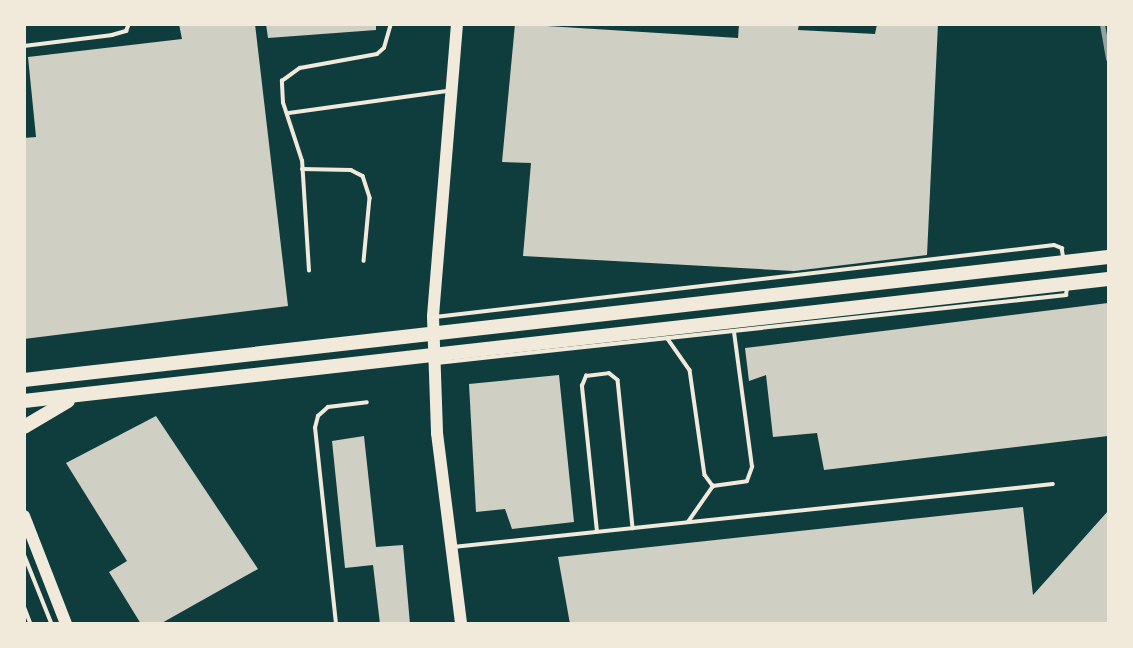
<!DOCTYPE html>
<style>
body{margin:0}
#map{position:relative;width:1133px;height:648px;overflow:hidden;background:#0f3d3e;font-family:Inter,sans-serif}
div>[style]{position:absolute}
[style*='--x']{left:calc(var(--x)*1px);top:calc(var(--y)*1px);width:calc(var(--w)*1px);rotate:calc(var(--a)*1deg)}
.building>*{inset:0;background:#cfcfc3}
.service>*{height:3.5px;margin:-1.75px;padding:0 1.75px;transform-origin:1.75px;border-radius:1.75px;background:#f1e9da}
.primary>*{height:12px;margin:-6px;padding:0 6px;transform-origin:6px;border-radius:6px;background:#f1e9da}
.motorway>*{height:14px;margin:-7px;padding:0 7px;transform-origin:7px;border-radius:7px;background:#f1e9da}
.rail>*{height:5px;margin:-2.5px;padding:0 2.5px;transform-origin:2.5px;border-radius:2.5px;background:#97a49c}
span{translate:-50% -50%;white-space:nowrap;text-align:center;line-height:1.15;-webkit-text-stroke:6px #f1e9da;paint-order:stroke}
.frame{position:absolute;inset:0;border:26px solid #f1e9da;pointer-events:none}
</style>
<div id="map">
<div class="building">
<div style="clip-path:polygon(179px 24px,255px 24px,288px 306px,24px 339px,24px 138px,36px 137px,28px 57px,182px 39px)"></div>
<div style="clip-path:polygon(266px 24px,376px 24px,376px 30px,268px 38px)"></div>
<div style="clip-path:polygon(515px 24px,738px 38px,739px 24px,799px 24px,798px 30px,875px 34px,877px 24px,938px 24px,927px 255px,794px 271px,523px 256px,531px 163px,502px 162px)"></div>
<div style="clip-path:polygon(1108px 303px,1108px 436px,824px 470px,817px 433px,773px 437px,766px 375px,749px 381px,745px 348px)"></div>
<div style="clip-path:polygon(559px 375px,574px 522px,512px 529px,505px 509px,476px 512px,469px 384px)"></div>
<div style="clip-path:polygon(156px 416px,258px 569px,160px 624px,141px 624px,109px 572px,127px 561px,66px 463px)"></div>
<div style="clip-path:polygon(364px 436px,376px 547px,403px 545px,410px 624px,380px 624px,373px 565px,345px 568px,332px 441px)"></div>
<div style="clip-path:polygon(1023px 507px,1033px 595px,1108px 511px,1108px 624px,570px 624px,558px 557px)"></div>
</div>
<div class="service">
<div style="--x:24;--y:46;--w:89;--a:-7.1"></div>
<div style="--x:112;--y:35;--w:15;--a:-16"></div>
<div style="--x:126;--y:31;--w:8;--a:-67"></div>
<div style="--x:289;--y:113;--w:161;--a:-7.9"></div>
<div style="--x:302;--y:169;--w:49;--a:1.2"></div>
<div style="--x:351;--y:170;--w:13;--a:27"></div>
<div style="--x:363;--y:176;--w:23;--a:72"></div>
<div style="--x:370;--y:198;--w:63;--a:95.4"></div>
<div style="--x:309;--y:271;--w:110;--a:-93.6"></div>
<div style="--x:302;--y:161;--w:61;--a:-108.1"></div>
<div style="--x:283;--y:103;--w:22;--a:-93"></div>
<div style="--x:282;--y:81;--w:22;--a:-36"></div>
<div style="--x:300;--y:68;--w:78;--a:-10.3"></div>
<div style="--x:377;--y:54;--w:9;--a:-41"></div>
<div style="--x:384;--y:48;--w:25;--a:-74"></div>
<div style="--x:435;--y:317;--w:623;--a:-6.63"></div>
<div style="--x:1054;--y:245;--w:9;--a:21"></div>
<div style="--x:1062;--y:248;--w:11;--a:80"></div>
<div style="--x:668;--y:339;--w:38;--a:55"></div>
<div style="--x:690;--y:370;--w:106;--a:81.9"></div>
<div style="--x:705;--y:475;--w:14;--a:54"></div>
<div style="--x:713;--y:486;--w:34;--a:-8"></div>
<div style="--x:747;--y:481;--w:15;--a:-70"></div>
<div style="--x:752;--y:467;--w:136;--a:-97.6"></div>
<div style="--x:437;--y:363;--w:633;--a:-6.17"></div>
<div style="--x:1066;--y:295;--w:7;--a:-82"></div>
<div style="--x:688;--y:522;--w:44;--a:-55.2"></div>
<div style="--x:597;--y:532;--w:147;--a:-95.9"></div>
<div style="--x:582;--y:386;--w:11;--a:-68"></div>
<div style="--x:586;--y:376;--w:23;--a:-7"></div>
<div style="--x:609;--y:373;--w:11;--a:38"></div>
<div style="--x:618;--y:380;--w:149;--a:84.2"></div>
<div style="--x:453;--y:547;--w:603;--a:-5.99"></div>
<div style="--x:24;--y:554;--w:75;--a:68.2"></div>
<div style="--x:24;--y:606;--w:19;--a:69"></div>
<div style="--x:336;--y:624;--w:197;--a:-96.1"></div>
<div style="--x:315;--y:428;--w:12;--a:-76"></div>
<div style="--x:318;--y:416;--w:13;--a:-42"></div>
<div style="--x:328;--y:407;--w:39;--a:-7"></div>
</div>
<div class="primary">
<div style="--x:457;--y:24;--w:294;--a:94.7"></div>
<div style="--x:433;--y:317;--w:116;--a:88"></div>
<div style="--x:437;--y:433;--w:193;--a:82.8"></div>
<div style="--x:24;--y:516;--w:116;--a:68.7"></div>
</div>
<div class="motorway">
<div style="--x:24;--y:380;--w:1091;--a:-6.47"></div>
<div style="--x:24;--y:401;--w:1091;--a:-6.42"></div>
<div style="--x:24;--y:427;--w:51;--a:-30.6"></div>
</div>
<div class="rail">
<div style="--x:1102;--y:24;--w:35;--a:80"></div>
</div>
<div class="frame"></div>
</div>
